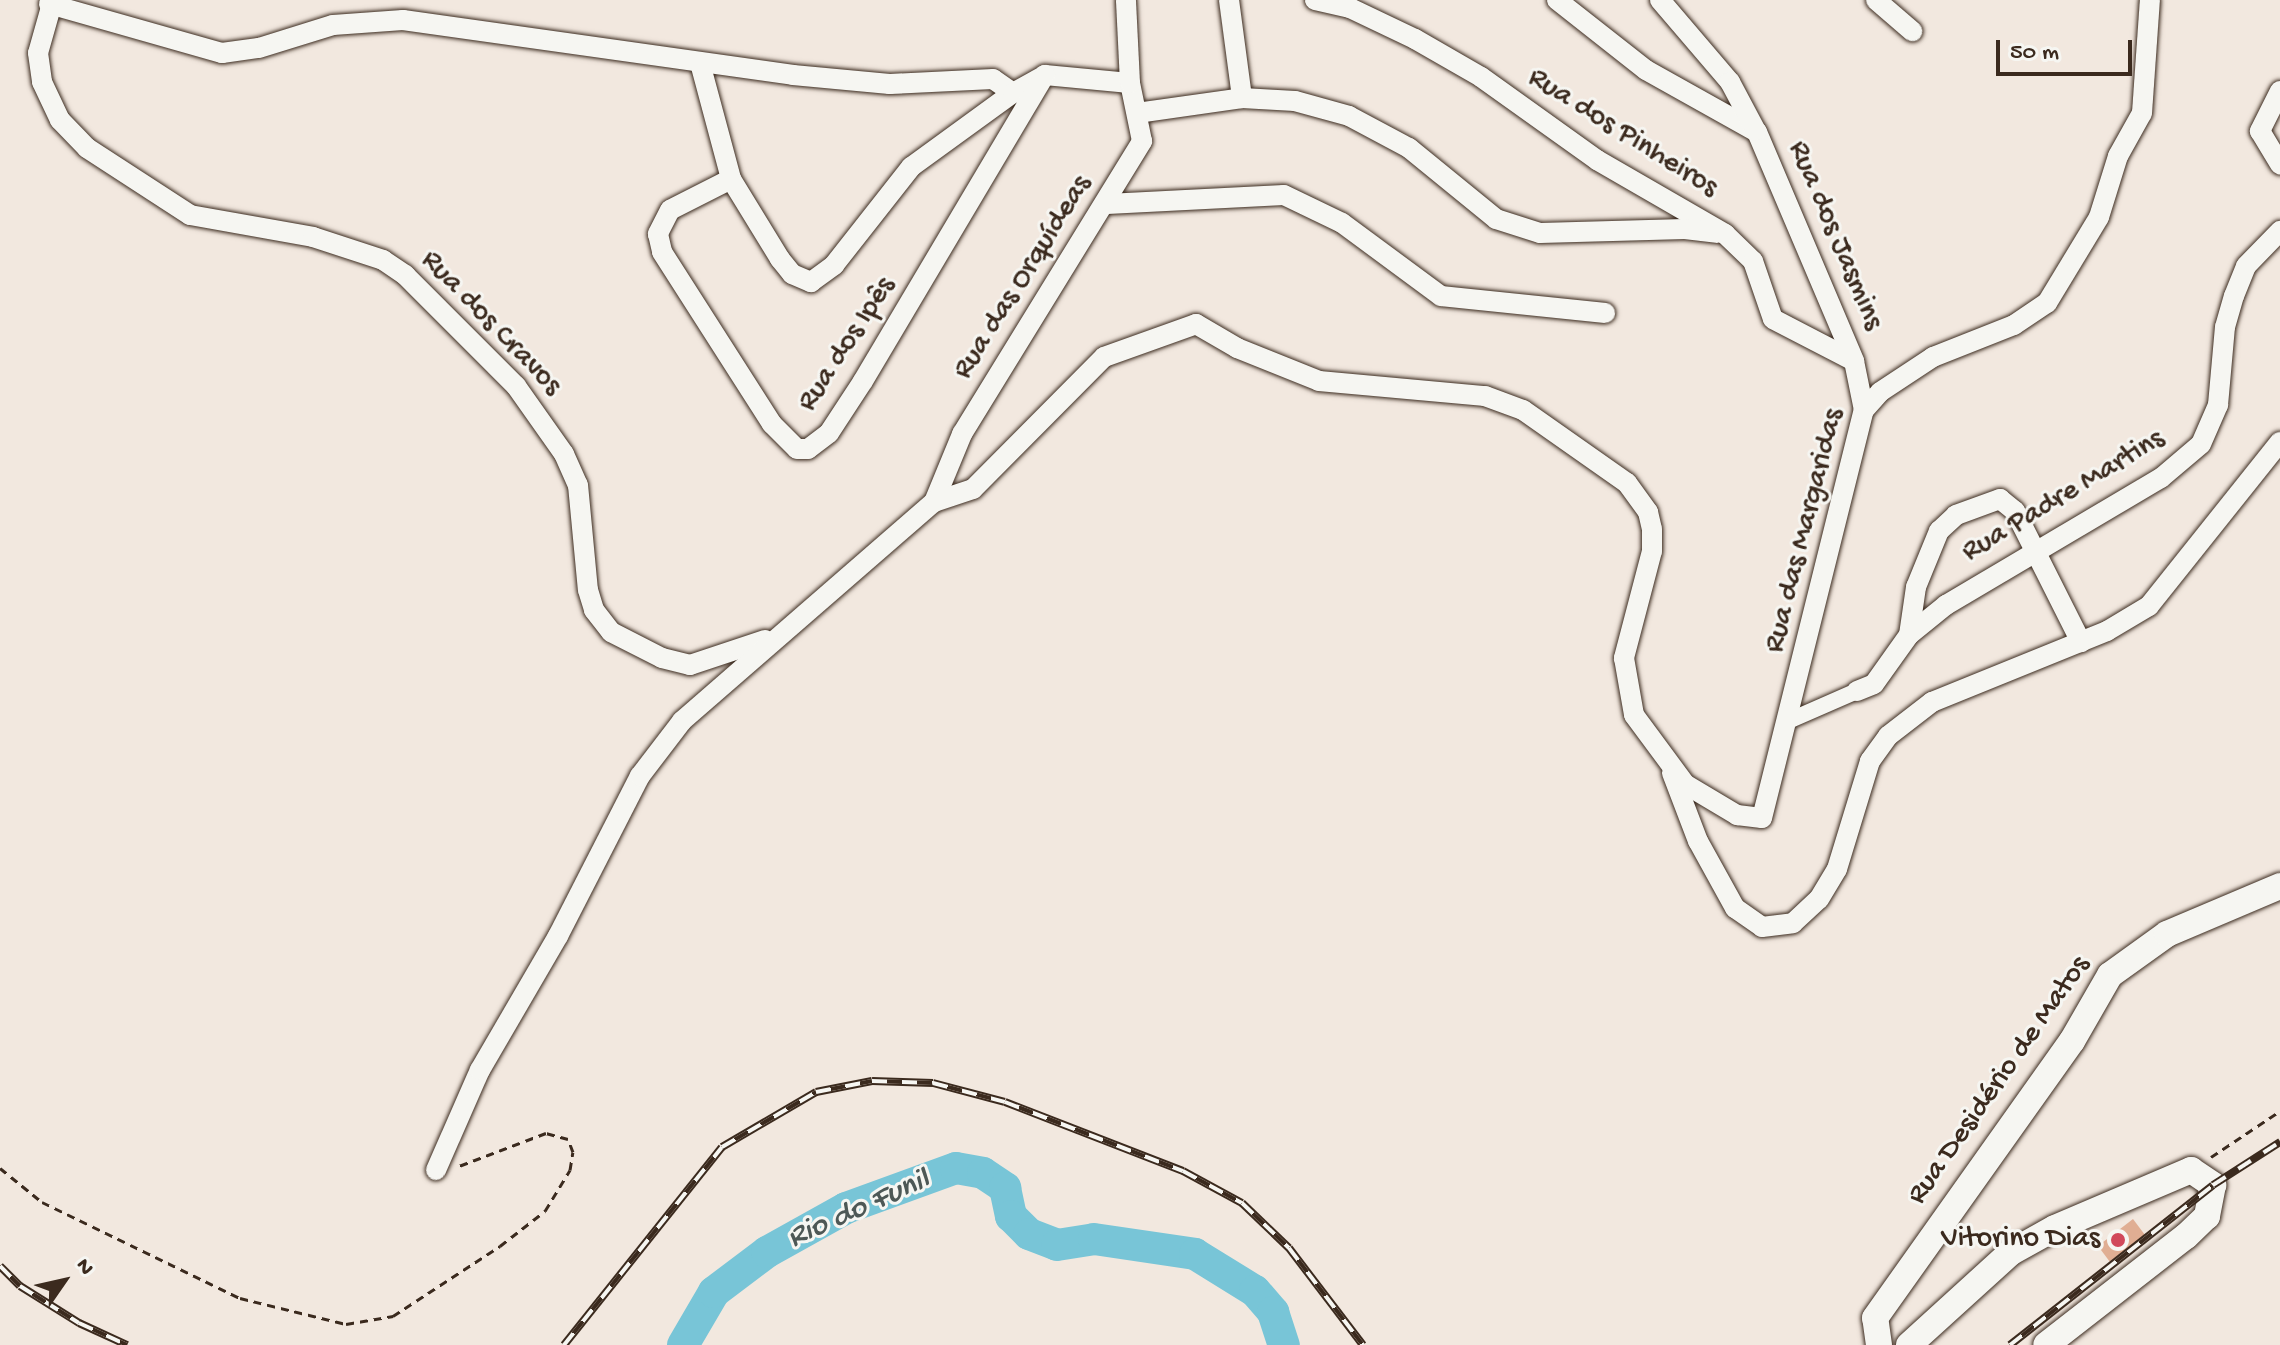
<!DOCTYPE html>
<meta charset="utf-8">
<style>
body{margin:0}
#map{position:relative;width:2280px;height:1345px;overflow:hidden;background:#f2e8df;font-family:"Gochi Hand",sans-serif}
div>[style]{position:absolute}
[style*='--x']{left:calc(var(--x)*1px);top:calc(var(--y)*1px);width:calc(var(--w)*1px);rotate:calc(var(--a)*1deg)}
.river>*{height:32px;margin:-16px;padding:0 16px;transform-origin:16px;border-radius:16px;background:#78c5d7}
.building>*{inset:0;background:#e0ae93}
.path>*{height:3px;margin-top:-1.5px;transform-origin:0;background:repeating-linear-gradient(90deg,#3b2a1e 0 8px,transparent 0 14px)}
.roads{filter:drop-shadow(0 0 2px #3b2a1e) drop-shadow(0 0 2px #3b2a1e)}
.pedestrian>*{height:16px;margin:-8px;padding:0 8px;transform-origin:8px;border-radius:8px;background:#f6f6f2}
.minor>*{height:20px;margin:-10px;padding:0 10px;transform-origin:10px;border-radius:10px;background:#f6f6f2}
.tertiary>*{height:26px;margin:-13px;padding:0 13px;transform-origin:13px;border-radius:13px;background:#f6f6f2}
.rail>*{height:8px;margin-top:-4px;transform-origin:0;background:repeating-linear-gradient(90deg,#f6f6f2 0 15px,#3b2a1e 0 30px);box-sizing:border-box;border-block:2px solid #3b2a1e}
.dots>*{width:22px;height:22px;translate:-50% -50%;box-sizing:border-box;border:4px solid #f6f6f2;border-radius:50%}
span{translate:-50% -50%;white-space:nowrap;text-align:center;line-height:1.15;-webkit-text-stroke:6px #f6f6f2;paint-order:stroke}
.street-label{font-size:30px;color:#3b2a1e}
.poi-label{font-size:30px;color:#3b2a1e}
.right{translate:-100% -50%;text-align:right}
.water-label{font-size:32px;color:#4d5856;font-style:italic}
.north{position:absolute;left:24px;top:1241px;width:80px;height:80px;-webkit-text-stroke:6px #f6f6f2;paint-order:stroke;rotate:56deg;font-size:22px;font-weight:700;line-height:32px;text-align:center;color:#3b2a1e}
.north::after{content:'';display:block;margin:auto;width:28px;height:36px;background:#3b2a1e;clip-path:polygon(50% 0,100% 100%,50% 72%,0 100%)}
.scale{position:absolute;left:1996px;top:40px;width:136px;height:36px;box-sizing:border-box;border:4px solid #3b2a1e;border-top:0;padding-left:10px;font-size:24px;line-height:28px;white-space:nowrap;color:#3b2a1e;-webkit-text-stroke:6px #f6f6f2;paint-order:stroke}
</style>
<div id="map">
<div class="river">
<div style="--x:683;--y:1345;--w:61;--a:-59.7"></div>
<div style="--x:714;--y:1292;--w:66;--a:-37"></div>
<div style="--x:767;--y:1252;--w:90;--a:-29.1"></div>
<div style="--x:846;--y:1208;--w:117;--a:-20"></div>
<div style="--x:956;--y:1168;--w:27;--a:10"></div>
<div style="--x:983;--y:1173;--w:27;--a:34"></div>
<div style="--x:1005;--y:1188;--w:29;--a:78"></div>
<div style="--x:1011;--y:1216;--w:25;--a:45"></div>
<div style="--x:1029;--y:1234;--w:30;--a:21"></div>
<div style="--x:1057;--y:1245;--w:37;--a:-9"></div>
<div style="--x:1094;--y:1239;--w:102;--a:8.4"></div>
<div style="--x:1195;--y:1254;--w:70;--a:31.7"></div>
<div style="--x:1255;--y:1291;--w:28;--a:49"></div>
<div style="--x:1273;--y:1312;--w:35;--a:72"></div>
</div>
<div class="building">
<div style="clip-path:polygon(2133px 1219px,2145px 1235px,2110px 1262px,2098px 1246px)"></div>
</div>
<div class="path">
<div style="--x:2211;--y:1157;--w:83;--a:-33.7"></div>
<div style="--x:0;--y:1168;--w:54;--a:39"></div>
<div style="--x:42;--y:1202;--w:220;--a:25.9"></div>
<div style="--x:240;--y:1298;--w:109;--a:13.8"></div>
<div style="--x:346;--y:1324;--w:48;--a:-9.7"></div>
<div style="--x:393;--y:1316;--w:128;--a:-33.2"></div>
<div style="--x:500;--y:1246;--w:57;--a:-37.9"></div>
<div style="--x:545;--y:1211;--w:48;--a:-58.6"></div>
<div style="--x:570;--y:1170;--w:18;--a:-81"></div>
<div style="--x:573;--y:1152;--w:14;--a:-111"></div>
<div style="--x:568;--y:1139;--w:23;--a:-165"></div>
<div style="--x:546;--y:1133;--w:93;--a:159.2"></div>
</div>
<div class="roads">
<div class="pedestrian">
<div style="--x:1786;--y:722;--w:77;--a:-23.6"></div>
</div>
<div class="minor">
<div style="--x:53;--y:0;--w:55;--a:105.8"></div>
<div style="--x:38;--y:53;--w:29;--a:82"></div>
<div style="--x:42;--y:82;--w:42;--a:64.7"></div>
<div style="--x:60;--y:120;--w:39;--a:46"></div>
<div style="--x:87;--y:148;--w:123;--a:33"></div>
<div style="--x:190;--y:215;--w:125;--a:10.1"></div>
<div style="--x:313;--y:237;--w:74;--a:18.2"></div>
<div style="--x:383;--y:260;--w:27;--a:34"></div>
<div style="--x:405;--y:275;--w:157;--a:45"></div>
<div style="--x:516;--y:386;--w:83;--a:54.8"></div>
<div style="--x:564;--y:454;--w:34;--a:66"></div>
<div style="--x:578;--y:485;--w:105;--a:84.6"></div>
<div style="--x:588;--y:590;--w:21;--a:73"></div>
<div style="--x:594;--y:610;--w:28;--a:52"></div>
<div style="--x:611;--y:632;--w:57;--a:27"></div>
<div style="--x:662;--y:658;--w:29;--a:14"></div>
<div style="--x:690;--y:665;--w:79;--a:-18.4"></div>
<div style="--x:1229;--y:0;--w:99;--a:82.4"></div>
<div style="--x:1315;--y:0;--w:36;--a:13"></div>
<div style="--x:1350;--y:8;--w:72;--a:25.5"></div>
<div style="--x:1415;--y:39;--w:76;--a:29.9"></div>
<div style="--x:1481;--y:77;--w:143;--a:35.6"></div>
<div style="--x:1597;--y:160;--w:148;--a:30"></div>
<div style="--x:1725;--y:234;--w:39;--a:44"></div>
<div style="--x:1753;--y:261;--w:61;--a:71"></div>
<div style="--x:1773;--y:319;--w:91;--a:27.4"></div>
<div style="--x:1557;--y:0;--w:113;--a:38.2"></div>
<div style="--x:1646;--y:70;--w:127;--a:29.2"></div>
<div style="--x:1757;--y:132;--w:249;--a:67"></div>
<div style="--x:1854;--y:361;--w:50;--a:78.5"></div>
<div style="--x:1660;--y:0;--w:108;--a:49.5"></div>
<div style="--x:1730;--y:82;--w:55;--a:62"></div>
<div style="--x:1876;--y:0;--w:48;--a:40.7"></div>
<div style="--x:49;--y:4;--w:180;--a:15.8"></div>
<div style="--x:222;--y:53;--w:37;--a:-8"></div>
<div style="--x:259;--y:48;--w:77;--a:-17.3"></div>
<div style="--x:333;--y:25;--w:70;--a:-4.1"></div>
<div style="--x:403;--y:20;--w:394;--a:8"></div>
<div style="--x:793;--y:75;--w:97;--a:5.3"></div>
<div style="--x:890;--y:84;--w:103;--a:-2.8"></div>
<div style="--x:993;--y:79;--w:24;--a:35"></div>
<div style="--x:700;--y:63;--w:120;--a:75"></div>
<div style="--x:731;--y:179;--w:94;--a:58.5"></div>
<div style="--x:780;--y:259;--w:19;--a:51"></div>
<div style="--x:792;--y:274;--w:21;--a:23"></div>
<div style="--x:811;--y:282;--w:29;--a:-36"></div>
<div style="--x:834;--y:265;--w:125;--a:-51.8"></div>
<div style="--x:911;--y:167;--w:126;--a:-36"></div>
<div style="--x:1013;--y:93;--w:37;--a:-29"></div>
<div style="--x:1045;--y:75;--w:85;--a:5.4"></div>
<div style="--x:2280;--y:91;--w:45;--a:116.6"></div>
<div style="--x:2260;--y:131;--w:39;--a:59"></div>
<div style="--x:1137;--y:113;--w:106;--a:-8.1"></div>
<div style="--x:1242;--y:98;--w:53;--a:3.2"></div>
<div style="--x:1295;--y:101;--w:56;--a:15.5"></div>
<div style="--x:1349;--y:116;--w:68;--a:28.1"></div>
<div style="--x:1409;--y:148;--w:112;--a:39.2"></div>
<div style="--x:1496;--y:219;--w:46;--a:17.7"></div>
<div style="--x:1540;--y:233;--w:145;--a:-1.6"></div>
<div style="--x:1685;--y:229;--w:32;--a:7"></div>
<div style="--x:731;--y:179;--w:68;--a:153.1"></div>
<div style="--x:670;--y:210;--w:27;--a:117"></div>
<div style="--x:658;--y:234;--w:18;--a:77"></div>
<div style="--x:662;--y:252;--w:204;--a:57.4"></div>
<div style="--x:772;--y:424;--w:35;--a:45"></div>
<div style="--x:797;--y:449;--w:11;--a:0"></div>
<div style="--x:808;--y:449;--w:26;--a:-37"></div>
<div style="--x:829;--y:433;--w:62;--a:-56.8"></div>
<div style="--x:863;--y:381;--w:356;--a:-59.3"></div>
<div style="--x:1107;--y:204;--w:177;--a:-2.9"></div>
<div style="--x:1284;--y:195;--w:64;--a:25.8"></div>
<div style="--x:1342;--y:223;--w:123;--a:36.4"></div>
<div style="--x:1441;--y:296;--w:165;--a:5.9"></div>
<div style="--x:934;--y:502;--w:74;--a:-67.6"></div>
<div style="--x:962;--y:434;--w:344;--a:-58.4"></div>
<div style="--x:1142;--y:141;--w:59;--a:-101.7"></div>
<div style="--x:1130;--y:83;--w:83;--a:-92.8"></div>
<div style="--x:1909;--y:635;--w:49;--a:-81.7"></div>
<div style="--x:1916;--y:587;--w:61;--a:-67.7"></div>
<div style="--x:1939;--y:531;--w:23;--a:-43"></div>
<div style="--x:1956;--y:515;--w:47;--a:-20"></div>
<div style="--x:2000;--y:499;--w:19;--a:39"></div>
<div style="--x:2015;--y:511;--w:147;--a:63.3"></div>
<div style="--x:1857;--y:691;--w:18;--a:-22"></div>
<div style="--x:1874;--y:684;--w:60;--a:-54.5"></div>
<div style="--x:1909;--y:635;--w:48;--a:-39"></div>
<div style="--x:1946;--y:605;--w:250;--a:-30.6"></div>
<div style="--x:2161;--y:478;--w:52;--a:-40.4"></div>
<div style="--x:2201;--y:444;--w:43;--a:-66.4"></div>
<div style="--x:2218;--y:405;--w:78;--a:-84.9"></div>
<div style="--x:2225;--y:327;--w:32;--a:-74"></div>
<div style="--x:2234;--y:296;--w:32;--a:-68"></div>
<div style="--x:2246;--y:266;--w:49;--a:-45.8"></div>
<div style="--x:1672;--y:773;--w:73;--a:69.1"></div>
<div style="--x:1698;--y:841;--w:77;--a:61.1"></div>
<div style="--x:1735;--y:908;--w:33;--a:35"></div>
<div style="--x:1762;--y:927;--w:31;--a:-7"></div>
<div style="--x:1793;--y:923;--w:35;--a:-43"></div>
<div style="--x:1819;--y:899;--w:35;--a:-59"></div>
<div style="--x:1837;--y:869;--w:113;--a:-73"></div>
<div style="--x:1870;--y:761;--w:31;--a:-54"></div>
<div style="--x:1888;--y:736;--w:56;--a:-37.7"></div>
<div style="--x:1932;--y:702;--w:189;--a:-22.1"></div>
<div style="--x:2107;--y:631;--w:49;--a:-30.8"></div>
<div style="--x:2149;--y:606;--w:210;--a:-51.4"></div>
<div style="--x:436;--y:1170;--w:109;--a:-66.3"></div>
<div style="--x:480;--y:1070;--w:155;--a:-59.8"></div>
<div style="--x:558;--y:936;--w:180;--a:-62.9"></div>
<div style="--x:640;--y:776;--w:69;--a:-52.6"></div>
<div style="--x:682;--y:721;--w:334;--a:-41"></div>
<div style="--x:934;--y:502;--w:41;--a:-18.4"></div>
<div style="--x:973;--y:489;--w:186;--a:-45.2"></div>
<div style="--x:1104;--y:357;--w:98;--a:-19.7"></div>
<div style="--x:1196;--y:324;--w:48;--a:30.3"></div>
<div style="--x:1237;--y:348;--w:88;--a:21.9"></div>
<div style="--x:1319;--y:381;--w:167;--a:5.2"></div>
<div style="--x:1485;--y:396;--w:40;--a:20.2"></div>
<div style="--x:1523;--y:410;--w:127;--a:35.1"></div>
<div style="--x:1627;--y:483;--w:36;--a:54"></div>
<div style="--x:1648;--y:512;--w:17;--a:77"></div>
<div style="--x:1652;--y:529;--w:22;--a:90"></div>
<div style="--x:1652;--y:551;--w:111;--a:104.7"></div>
<div style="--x:1624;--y:658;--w:58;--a:80"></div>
<div style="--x:1634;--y:715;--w:86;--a:53.5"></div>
<div style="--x:1685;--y:784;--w:61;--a:30.8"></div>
<div style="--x:1737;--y:815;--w:25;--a:7"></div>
<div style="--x:1762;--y:818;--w:421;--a:-76"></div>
<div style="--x:1864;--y:410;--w:24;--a:-48"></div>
<div style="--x:1880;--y:392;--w:64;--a:-33.4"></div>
<div style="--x:1933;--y:357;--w:87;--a:-21.6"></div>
<div style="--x:2014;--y:325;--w:40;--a:-34"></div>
<div style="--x:2047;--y:303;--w:100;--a:-58.8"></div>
<div style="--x:2099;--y:217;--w:64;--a:-72.7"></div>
<div style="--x:2118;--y:156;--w:49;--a:-60.8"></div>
<div style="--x:2142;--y:113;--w:113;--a:-86"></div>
</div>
<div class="tertiary">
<div style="--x:1879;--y:1345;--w:27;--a:-98"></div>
<div style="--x:1875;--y:1318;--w:340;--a:-54.6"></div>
<div style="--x:2072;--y:1041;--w:76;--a:-60.1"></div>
<div style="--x:2110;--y:975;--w:70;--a:-35.7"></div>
<div style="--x:2167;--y:934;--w:123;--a:-23"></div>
<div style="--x:1909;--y:1345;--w:137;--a:-42.3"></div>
<div style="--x:2010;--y:1253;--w:51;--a:-29.1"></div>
<div style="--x:2055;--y:1228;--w:148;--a:-23.1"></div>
<div style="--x:2191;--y:1170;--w:27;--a:34"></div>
<div style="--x:2213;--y:1185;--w:32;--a:101"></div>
<div style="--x:2207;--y:1216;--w:29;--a:136"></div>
<div style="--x:2186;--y:1236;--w:177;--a:142.1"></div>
</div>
</div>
<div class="rail">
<div style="--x:0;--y:1266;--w:28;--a:45"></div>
<div style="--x:20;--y:1286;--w:70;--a:32.1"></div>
<div style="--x:79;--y:1323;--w:53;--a:24.6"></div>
<div style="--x:564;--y:1345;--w:253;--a:-51.4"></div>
<div style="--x:722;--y:1147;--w:109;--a:-30.3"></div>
<div style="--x:816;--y:1092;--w:57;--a:-11.1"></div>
<div style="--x:872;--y:1081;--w:61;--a:1.9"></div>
<div style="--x:933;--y:1083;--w:74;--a:14.8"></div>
<div style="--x:1005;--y:1102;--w:191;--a:21.2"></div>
<div style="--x:1183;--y:1171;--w:67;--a:28.5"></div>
<div style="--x:1242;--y:1203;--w:65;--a:43.8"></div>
<div style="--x:1289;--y:1248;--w:122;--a:52.7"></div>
<div style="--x:2010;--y:1345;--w:258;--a:-38.2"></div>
<div style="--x:2213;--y:1185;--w:80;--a:-32.7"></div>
</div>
<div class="dots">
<div style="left:2118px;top:1240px;background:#d1495b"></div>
</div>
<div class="street-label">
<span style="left:1622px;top:134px;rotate:32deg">Rua dos Pinheiros</span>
<span style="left:1834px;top:236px;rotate:67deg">Rua dos Jasmins</span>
<span style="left:1024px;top:278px;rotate:-58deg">Rua das Orquídeas</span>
<span style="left:490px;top:324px;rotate:46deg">Rua dos Cravos</span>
<span style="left:848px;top:345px;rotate:-57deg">Rua dos Ipês</span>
<span style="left:2064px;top:497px;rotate:-31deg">Rua Padre Martins</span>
<span style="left:1806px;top:531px;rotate:-76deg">Rua das Margaridas</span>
<span style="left:2000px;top:1081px;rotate:-55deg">Rua Desidério de Matos</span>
</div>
<div class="poi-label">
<span class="right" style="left:2100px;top:1240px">Vitorino Dias</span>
</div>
<div class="water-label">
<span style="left:859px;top:1210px;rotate:-24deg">Rio do Funil</span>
</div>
<div class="north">N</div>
<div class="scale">50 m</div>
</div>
